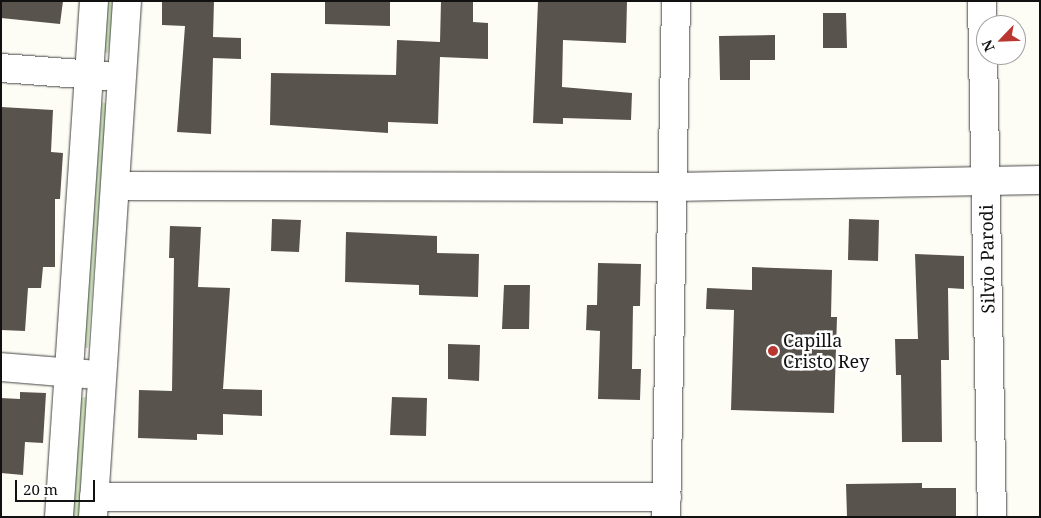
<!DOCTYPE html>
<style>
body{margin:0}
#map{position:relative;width:1041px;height:518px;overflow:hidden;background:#fefdf5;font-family:"Noto Serif",serif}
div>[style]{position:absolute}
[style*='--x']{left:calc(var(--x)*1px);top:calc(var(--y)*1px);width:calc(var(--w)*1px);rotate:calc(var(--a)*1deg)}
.green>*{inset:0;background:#d1e8bf}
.building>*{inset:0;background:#59534e}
.roads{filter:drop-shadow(0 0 1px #444) drop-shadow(0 0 1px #444)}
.minor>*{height:28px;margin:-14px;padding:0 14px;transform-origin:14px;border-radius:14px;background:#fff}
.dots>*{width:14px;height:14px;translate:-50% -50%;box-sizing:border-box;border:2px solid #fff;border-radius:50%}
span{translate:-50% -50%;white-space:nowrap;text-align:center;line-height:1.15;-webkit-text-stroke:5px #fff;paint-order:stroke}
.street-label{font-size:18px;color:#111}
.poi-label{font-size:18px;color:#111}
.left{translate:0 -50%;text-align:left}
.frame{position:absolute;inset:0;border:2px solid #111;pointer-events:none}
.north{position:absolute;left:976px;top:15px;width:50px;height:50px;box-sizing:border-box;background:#fff;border:1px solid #a0a0a0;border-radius:50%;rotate:246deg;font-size:14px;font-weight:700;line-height:20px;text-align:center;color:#111}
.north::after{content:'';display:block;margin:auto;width:18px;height:22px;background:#ba3630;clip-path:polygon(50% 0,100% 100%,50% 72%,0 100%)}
.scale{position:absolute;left:15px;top:480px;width:80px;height:22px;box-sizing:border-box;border:2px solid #111;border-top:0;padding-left:6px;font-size:15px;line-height:18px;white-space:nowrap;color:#111;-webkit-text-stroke:4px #fff;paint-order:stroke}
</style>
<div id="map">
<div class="green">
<div style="clip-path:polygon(105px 1px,115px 1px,108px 53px,103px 52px)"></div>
<div style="clip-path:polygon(102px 102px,107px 104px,88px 348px,83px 347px)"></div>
<div style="clip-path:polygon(86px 397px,80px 517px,71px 517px,80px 398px)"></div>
</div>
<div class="building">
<div style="clip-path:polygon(1px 1px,63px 1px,60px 24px,1px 18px)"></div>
<div style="clip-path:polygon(162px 1px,214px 1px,213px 37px,241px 38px,241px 59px,213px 58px,211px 134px,177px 132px,185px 26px,162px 25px)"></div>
<div style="clip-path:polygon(325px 1px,390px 1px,390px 26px,325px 24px)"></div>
<div style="clip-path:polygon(441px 1px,473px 2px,473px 22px,488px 23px,488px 59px,440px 57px,438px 124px,388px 122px,388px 133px,270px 125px,271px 73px,396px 75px,397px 40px,440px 42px)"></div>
<div style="clip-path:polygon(538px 1px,627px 1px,626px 43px,563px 40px,562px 87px,632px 93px,631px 120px,563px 118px,563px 124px,533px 123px)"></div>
<div style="clip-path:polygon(823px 13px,846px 13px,847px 48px,823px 48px)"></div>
<div style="clip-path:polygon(775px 35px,775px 60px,750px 60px,750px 80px,720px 80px,719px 36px)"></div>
<div style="clip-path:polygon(1px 107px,53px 110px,51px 152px,63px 153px,60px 199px,55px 199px,55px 267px,43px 267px,41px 288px,28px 288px,25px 331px,1px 330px)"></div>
<div style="clip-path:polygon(272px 219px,301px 220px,299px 252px,271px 251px)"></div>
<div style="clip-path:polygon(849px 219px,879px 220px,878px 261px,848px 260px)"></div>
<div style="clip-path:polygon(170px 226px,201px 227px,198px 287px,230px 288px,223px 389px,262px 390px,262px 416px,223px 414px,223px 435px,197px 434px,197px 440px,138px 438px,139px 390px,172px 391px,174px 258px,169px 258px)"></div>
<div style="clip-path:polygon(346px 232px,437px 236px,437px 253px,479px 254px,478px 297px,419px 295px,419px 285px,345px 282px)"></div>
<div style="clip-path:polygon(915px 254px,964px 256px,964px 289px,948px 288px,949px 360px,941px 360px,942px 442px,902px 442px,901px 375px,896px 375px,895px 339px,918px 339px)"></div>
<div style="clip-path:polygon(598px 263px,641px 264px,640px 306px,633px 306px,632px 369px,641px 369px,640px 400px,598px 399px,600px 331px,586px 330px,587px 305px,597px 305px)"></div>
<div style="clip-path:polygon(752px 267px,832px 270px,831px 317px,837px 317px,834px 413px,731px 410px,734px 310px,706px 309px,707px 288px,752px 290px)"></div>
<div style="clip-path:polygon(504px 285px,530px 285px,529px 329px,502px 329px)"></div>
<div style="clip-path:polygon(448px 344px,480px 345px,479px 381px,448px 379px)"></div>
<div style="clip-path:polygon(20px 392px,46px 393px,43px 443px,25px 442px,23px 475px,1px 473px,1px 398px,20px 399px)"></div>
<div style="clip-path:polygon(392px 397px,427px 398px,426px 436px,390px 435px)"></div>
<div style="clip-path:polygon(922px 483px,922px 488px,956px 488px,956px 517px,847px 517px,846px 484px)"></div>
</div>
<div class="roads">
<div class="minor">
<div style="--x:982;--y:1;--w:516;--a:88.89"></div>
<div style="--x:1;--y:68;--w:106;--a:4.3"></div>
<div style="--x:115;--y:186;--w:558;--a:0.1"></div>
<div style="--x:673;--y:187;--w:367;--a:-1.1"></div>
<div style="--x:1;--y:367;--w:86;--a:4.7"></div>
<div style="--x:94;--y:497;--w:573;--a:0"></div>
<div style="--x:59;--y:517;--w:517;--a:-86.12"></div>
<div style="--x:93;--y:517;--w:517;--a:-86.23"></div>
<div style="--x:666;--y:517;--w:516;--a:-88.89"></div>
</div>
</div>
<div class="dots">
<div style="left:773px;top:351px;background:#ba3630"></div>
</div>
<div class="street-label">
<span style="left:987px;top:259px;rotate:-91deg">Silvio Parodi</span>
</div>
<div class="poi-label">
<span class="left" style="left:783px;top:351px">Capilla<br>Cristo Rey</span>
</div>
<div class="frame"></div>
<div class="north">N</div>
<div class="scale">20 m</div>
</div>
